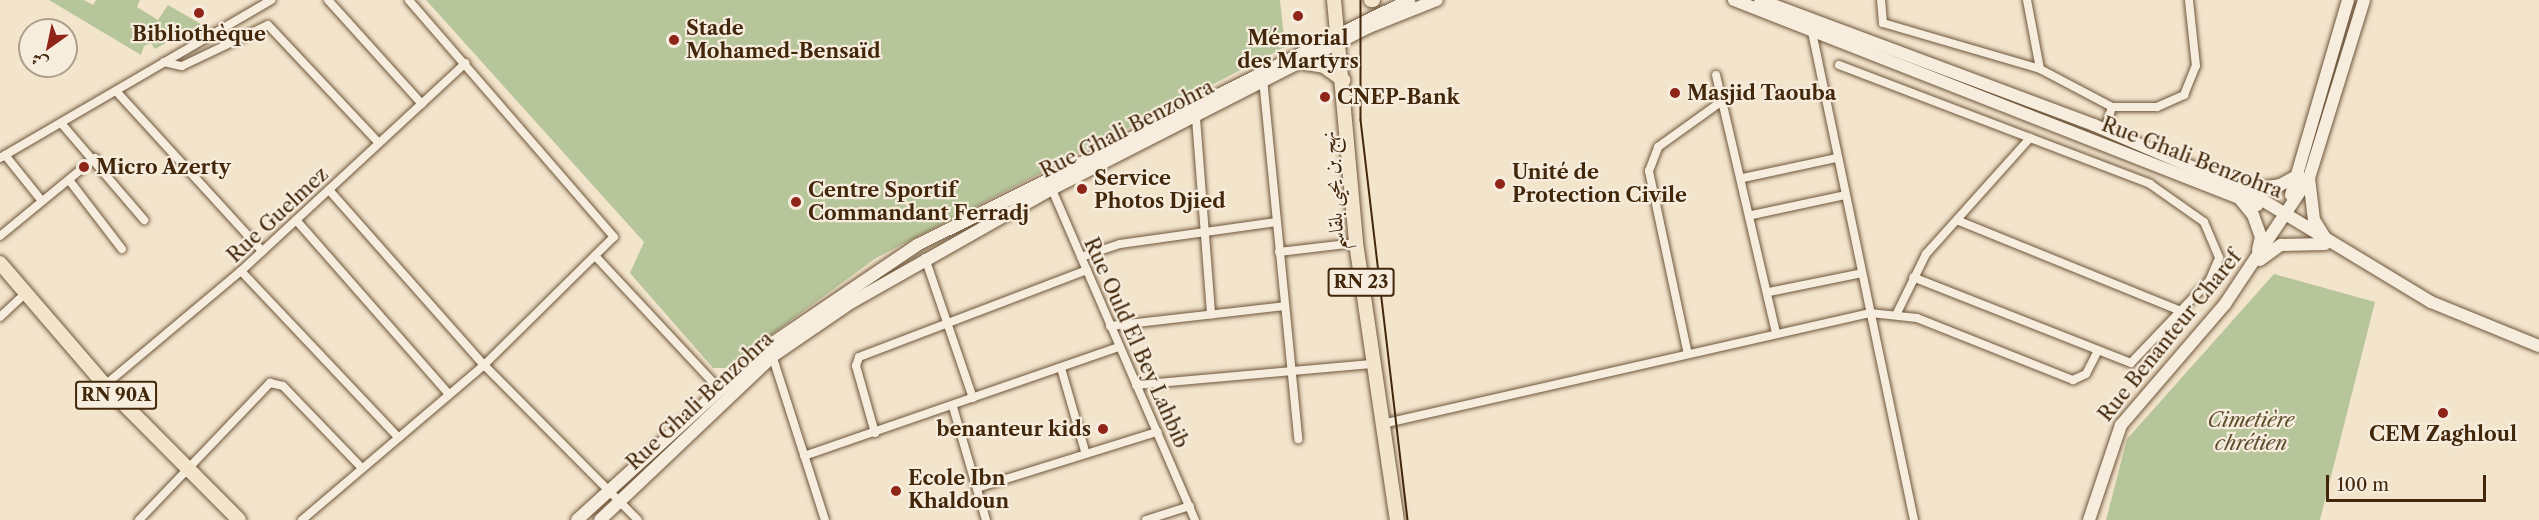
<!DOCTYPE html>
<meta charset="utf-8">
<style>
body{margin:0}
#map{position:relative;width:2539px;height:520px;overflow:hidden;background:#f3e4cc;font-family:"Libre Caslon Text",Amiri,serif}
div>[style]{position:absolute}
[style*='--x']{left:calc(var(--x)*1px);top:calc(var(--y)*1px);width:calc(var(--w)*1px);rotate:calc(var(--a)*1deg)}
.green>*{inset:0;background:#b7c59a}
.roads{filter:drop-shadow(0 0 2px #6e563a) drop-shadow(0 0 2px #6e563a)}
.street>*{height:8px;margin:-4px;padding:0 4px;transform-origin:4px;border-radius:4px;background:#f7edde}
.secondary>*{height:12px;margin:-6px;padding:0 6px;transform-origin:6px;border-radius:6px;background:#f7edde}
.primary>*{height:14px;margin:-7px;padding:0 7px;transform-origin:7px;border-radius:7px;background:#f3e4cc}
.tram>*{height:1.5px;margin:-0.75px;padding:0 0.75px;transform-origin:0.75px;border-radius:0.75px;background:#42270a}
.dots>*{width:16px;height:16px;translate:-50% -50%;box-sizing:border-box;border:3px solid #f7edde;border-radius:50%}
span{translate:-50% -50%;white-space:nowrap;text-align:center;line-height:1.15;-webkit-text-stroke:4.5px #f7edde;paint-order:stroke}
.shield-label span{padding:2px 4px;background:#f7edde;border:2px solid;border-radius:4px;-webkit-text-stroke-width:0}
.shield-label{font-size:18px;color:#42270a;font-weight:700}
.poi-label{font-size:20px;color:#42270a;font-weight:700}
.left{translate:0 -50%;text-align:left}
.right{translate:-100% -50%;text-align:right}
.street-label{font-size:20px;color:#42270a}
.park-label{font-size:20px;color:#5f4e2e;font-style:italic}
.north{position:absolute;left:18px;top:18px;width:60px;height:60px;box-sizing:border-box;background:#f7edde;border:2px solid #af9e89;border-radius:50%;rotate:213deg;font-size:16px;font-weight:700;line-height:24px;text-align:center;color:#42270a}
.north::after{content:'';display:block;margin:auto;width:21px;height:27px;background:#8f2418;clip-path:polygon(50% 0,100% 100%,50% 72%,0 100%)}
.scale{position:absolute;left:2326px;top:475px;width:160px;height:27px;box-sizing:border-box;border:3px solid #42270a;border-top:0;padding-left:8px;font-size:18px;line-height:21px;white-space:nowrap;color:#42270a;-webkit-text-stroke:4px #f7edde;paint-order:stroke}
</style>
<div id="map">
<div class="green">
<div style="clip-path:polygon(49px 0,84px 0,93px 5px,96px 0,140px 0,137px 7px,158px 20px,168px 5px,201px 24px,155px 49px,151px 43px,144px 46px,141px 55px)"></div>
<div style="clip-path:polygon(426px 0,1280px 0,1285px 47px,876px 258px,726px 368px,713px 368px,630px 273px,644px 242px)"></div>
<div style="clip-path:polygon(2274px 274px,2375px 302px,2320px 520px,2106px 520px,2127px 439px)"></div>
</div>
<div class="roads">
<div class="street">
<div style="--x:328;--y:0;--w:140;--a:47.9"></div>
<div style="--x:1881;--y:0;--w:23;--a:85"></div>
<div style="--x:1883;--y:23;--w:164;--a:16.3"></div>
<div style="--x:2027;--y:0;--w:70;--a:79.3"></div>
<div style="--x:2040;--y:69;--w:81;--a:27.8"></div>
<div style="--x:2112;--y:107;--w:24;--a:107"></div>
<div style="--x:1811;--y:27;--w:504;--a:78.2"></div>
<div style="--x:164;--y:62;--w:18;--a:13"></div>
<div style="--x:182;--y:66;--w:95;--a:-25.5"></div>
<div style="--x:268;--y:25;--w:162;--a:46.8"></div>
<div style="--x:1839;--y:65;--w:333;--a:20.9"></div>
<div style="--x:2150;--y:184;--w:66;--a:35.1"></div>
<div style="--x:2204;--y:222;--w:39;--a:67"></div>
<div style="--x:2219;--y:258;--w:25;--a:113"></div>
<div style="--x:2209;--y:281;--w:113;--a:133.6"></div>
<div style="--x:2131;--y:363;--w:234;--a:-158.5"></div>
<div style="--x:1716;--y:75;--w:264;--a:76.9"></div>
<div style="--x:1263;--y:79;--w:362;--a:84.4"></div>
<div style="--x:116;--y:91;--w:217;--a:47.6"></div>
<div style="--x:2112;--y:107;--w:45;--a:0"></div>
<div style="--x:2157;--y:107;--w:30;--a:-24"></div>
<div style="--x:2184;--y:95;--w:31;--a:-68"></div>
<div style="--x:2196;--y:66;--w:66;--a:-96.1"></div>
<div style="--x:1196;--y:118;--w:197;--a:85.6"></div>
<div style="--x:61;--y:123;--w:128;--a:49.4"></div>
<div style="--x:5;--y:155;--w:59;--a:51.2"></div>
<div style="--x:0;--y:158;--w:314;--a:-30.2"></div>
<div style="--x:1743;--y:178;--w:95;--a:-12.1"></div>
<div style="--x:69;--y:180;--w:87;--a:52.5"></div>
<div style="--x:1050;--y:185;--w:365;--a:66.6"></div>
<div style="--x:329;--y:190;--w:234;--a:48.5"></div>
<div style="--x:484;--y:365;--w:218;--a:45.2"></div>
<div style="--x:1752;--y:215;--w:95;--a:-12.1"></div>
<div style="--x:296;--y:220;--w:232;--a:48.7"></div>
<div style="--x:1959;--y:221;--w:242;--a:22.1"></div>
<div style="--x:0;--y:236;--w:123;--a:-39.4"></div>
<div style="--x:1279;--y:252;--w:78;--a:-6.7"></div>
<div style="--x:1081;--y:257;--w:41;--a:-18.4"></div>
<div style="--x:1120;--y:244;--w:158;--a:-8"></div>
<div style="--x:597;--y:258;--w:179;--a:47"></div>
<div style="--x:925;--y:258;--w:148;--a:71.1"></div>
<div style="--x:241;--y:271;--w:227;--a:46.6"></div>
<div style="--x:1769;--y:292;--w:95;--a:-11.5"></div>
<div style="--x:1897;--y:313;--w:66;--a:-63.8"></div>
<div style="--x:1926;--y:254;--w:156;--a:-48.1"></div>
<div style="--x:0;--y:317;--w:35;--a:-43"></div>
<div style="--x:1110;--y:326;--w:176;--a:-6.5"></div>
<div style="--x:1687;--y:350;--w:183;--a:-102"></div>
<div style="--x:1649;--y:171;--w:26;--a:-69"></div>
<div style="--x:1658;--y:147;--w:79;--a:-35.7"></div>
<div style="--x:771;--y:352;--w:176;--a:72.2"></div>
<div style="--x:1061;--y:368;--w:86;--a:73.9"></div>
<div style="--x:105;--y:385;--w:177;--a:-40"></div>
<div style="--x:241;--y:271;--w:306;--a:-42.8"></div>
<div style="--x:1136;--y:385;--w:238;--a:-5.1"></div>
<div style="--x:953;--y:407;--w:118;--a:73.7"></div>
<div style="--x:1382;--y:424;--w:500;--a:-12.81"></div>
<div style="--x:1870;--y:313;--w:47;--a:6.1"></div>
<div style="--x:1917;--y:318;--w:168;--a:21.7"></div>
<div style="--x:2073;--y:380;--w:14;--a:-25"></div>
<div style="--x:2086;--y:374;--w:25;--a:-63"></div>
<div style="--x:875;--y:433;--w:70;--a:-105.8"></div>
<div style="--x:856;--y:366;--w:9;--a:-72"></div>
<div style="--x:859;--y:357;--w:244;--a:-20.9"></div>
<div style="--x:804;--y:456;--w:333;--a:-19.1"></div>
<div style="--x:977;--y:488;--w:189;--a:-17.3"></div>
<div style="--x:139;--y:520;--w:190;--a:-46.3"></div>
<div style="--x:270;--y:383;--w:13;--a:13"></div>
<div style="--x:283;--y:386;--w:112;--a:46.1"></div>
<div style="--x:302;--y:520;--w:239;--a:-40.4"></div>
<div style="--x:484;--y:365;--w:182;--a:-44.6"></div>
<div style="--x:614;--y:237;--w:313;--a:-130.9"></div>
<div style="--x:1146;--y:520;--w:46;--a:-17.7"></div>
</div>
<div class="secondary">
<div style="--x:1734;--y:0;--w:562;--a:21.4"></div>
<div style="--x:1760;--y:0;--w:357;--a:20.5"></div>
<div style="--x:2094;--y:125;--w:119;--a:23.3"></div>
<div style="--x:2203;--y:172;--w:56;--a:24.3"></div>
<div style="--x:2254;--y:195;--w:207;--a:31.2"></div>
<div style="--x:2431;--y:302;--w:117;--a:22.2"></div>
<div style="--x:2309;--y:178;--w:42;--a:83.2"></div>
<div style="--x:2314;--y:220;--w:25;--a:58"></div>
<div style="--x:2246;--y:190;--w:34;--a:-8"></div>
<div style="--x:2280;--y:185;--w:21;--a:-28"></div>
<div style="--x:2291;--y:195;--w:203;--a:-73.7"></div>
<div style="--x:2240;--y:199;--w:21;--a:51"></div>
<div style="--x:2253;--y:215;--w:23;--a:70"></div>
<div style="--x:2261;--y:237;--w:13;--a:103"></div>
<div style="--x:2260;--y:260;--w:26;--a:-36"></div>
<div style="--x:2281;--y:245;--w:44;--a:-1.3"></div>
<div style="--x:577;--y:520;--w:258;--a:-42.3"></div>
<div style="--x:768;--y:346;--w:180;--a:-34.1"></div>
<div style="--x:917;--y:245;--w:550;--a:-26.47"></div>
<div style="--x:600;--y:520;--w:238;--a:-43.5"></div>
<div style="--x:773;--y:356;--w:96;--a:-34.4"></div>
<div style="--x:852;--y:302;--w:230;--a:-29.5"></div>
<div style="--x:1052;--y:189;--w:356;--a:-27.1"></div>
<div style="--x:1369;--y:27;--w:73;--a:-21.7"></div>
<div style="--x:2089;--y:520;--w:100;--a:-71.4"></div>
<div style="--x:2121;--y:425;--w:160;--a:-49.3"></div>
<div style="--x:2225;--y:304;--w:151;--a:-56.3"></div>
<div style="--x:2309;--y:178;--w:186;--a:-72.8"></div>
</div>
<div class="primary">
<div style="--x:1334;--y:0;--w:244;--a:84.8"></div>
<div style="--x:1356;--y:243;--w:280;--a:81.6"></div>
<div style="--x:1371;--y:0;--w:2;--a:0"></div>
<div style="--x:1300;--y:62;--w:24;--a:9"></div>
<div style="--x:1324;--y:66;--w:24;--a:36"></div>
<div style="--x:0;--y:263;--w:161;--a:49.3"></div>
<div style="--x:105;--y:385;--w:190;--a:45.2"></div>
</div>
</div>
<div class="tram">
<div style="--x:1361;--y:0;--w:120;--a:90"></div>
<div style="--x:1361;--y:120;--w:403;--a:83.3"></div>
</div>
<div class="dots">
<div style="left:199px;top:13px;background:#8f2418"></div>
<div style="left:1298px;top:16px;background:#8f2418"></div>
<div style="left:674px;top:40px;background:#8f2418"></div>
<div style="left:1675px;top:93px;background:#8f2418"></div>
<div style="left:1325px;top:97px;background:#8f2418"></div>
<div style="left:84px;top:167px;background:#8f2418"></div>
<div style="left:1500px;top:184px;background:#8f2418"></div>
<div style="left:1082px;top:189px;background:#8f2418"></div>
<div style="left:796px;top:202px;background:#8f2418"></div>
<div style="left:2443px;top:413px;background:#8f2418"></div>
<div style="left:1103px;top:429px;background:#8f2418"></div>
<div style="left:896px;top:491px;background:#8f2418"></div>
</div>
<div class="shield-label">
<span style="left:1361px;top:282px">RN 23</span>
<span style="left:116px;top:395px">RN 90A</span>
</div>
<div class="poi-label">
<span class="left" style="left:686px;top:40px">Stade<br>Mohamed-Bensaïd</span>
<span style="left:199px;top:34px">Bibliothèque</span>
<span style="left:1298px;top:50px">Mémorial<br>des Martyrs</span>
<span class="left" style="left:1687px;top:93px">Masjid Taouba</span>
<span class="left" style="left:1337px;top:97px">CNEP-Bank</span>
<span class="left" style="left:96px;top:167px">Micro Azerty</span>
<span class="left" style="left:1512px;top:184px">Unité de<br>Protection Civile</span>
<span class="left" style="left:1094px;top:190px">Service<br>Photos Djied</span>
<span class="left" style="left:808px;top:202px">Centre Sportif<br>Commandant Ferradj</span>
<span class="right" style="left:1091px;top:429px">benanteur kids</span>
<span style="left:2443px;top:434px">CEM Zaghloul</span>
<span class="left" style="left:908px;top:490px">Ecole Ibn<br>Khaldoun</span>
</div>
<div class="street-label">
<span style="left:1127px;top:129px;rotate:-27deg">Rue Ghali Benzohra</span>
<span style="left:2192px;top:158px;rotate:21deg">Rue Ghali Benzohra</span>
<span style="left:1333px;top:191px;rotate:-95deg">نهج بن يحيى بلقاسم</span>
<span style="left:278px;top:215px;rotate:-43deg">Rue Guelmez</span>
<span style="left:2170px;top:336px;rotate:-51deg">Rue Benanteur Charef</span>
<span style="left:1136px;top:343px;rotate:66deg">Rue Ould El Bey Lahbib</span>
<span style="left:700px;top:401px;rotate:-43deg">Rue Ghali Benzohra</span>
</div>
<div class="park-label">
<span style="left:2251px;top:432px">Cimetière<br>chrétien</span>
</div>
<div class="north">ش</div>
<div class="scale">100 m</div>
</div>
